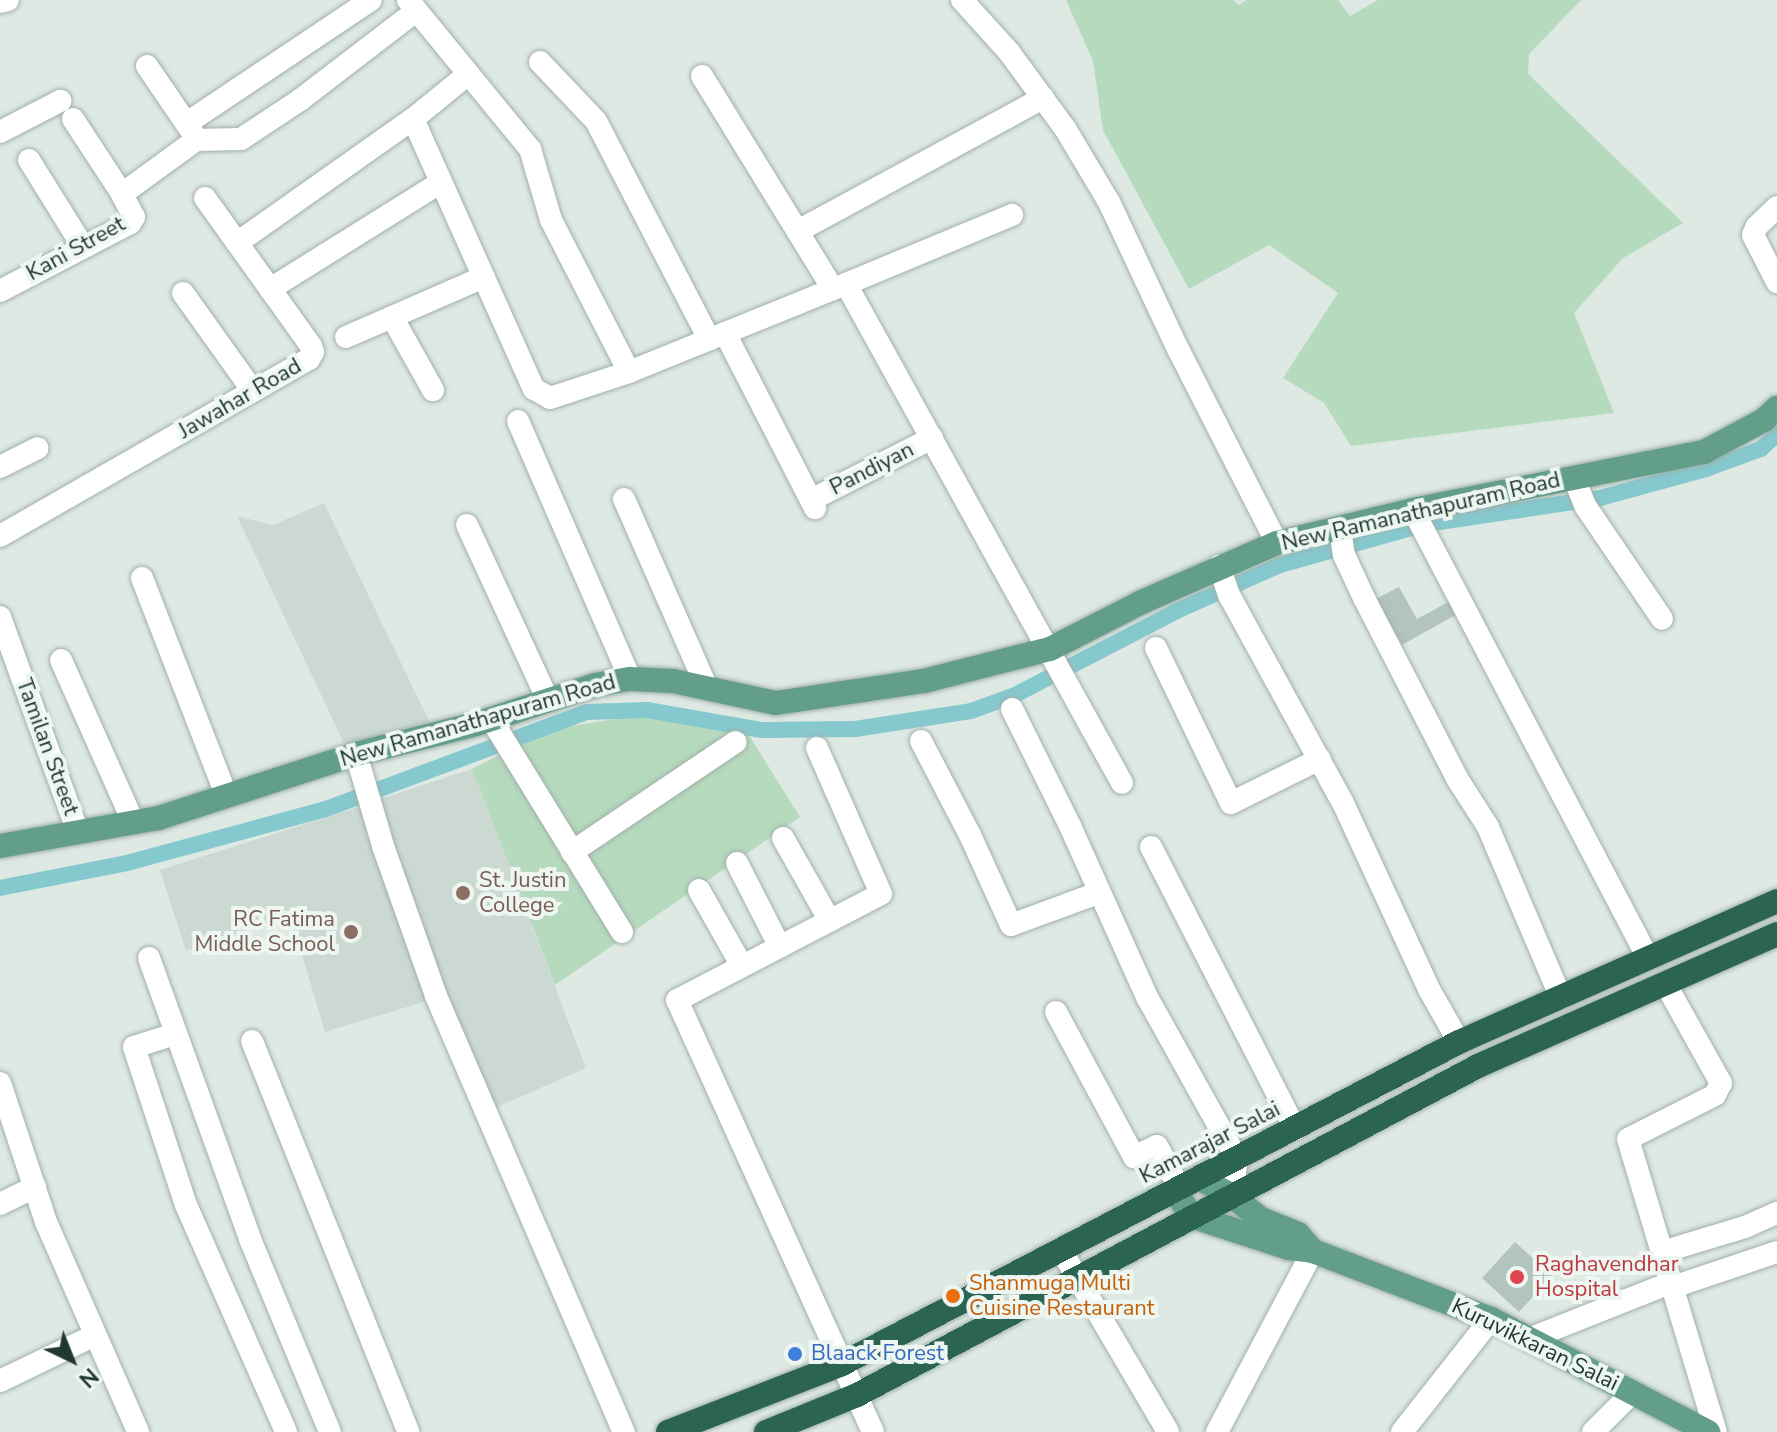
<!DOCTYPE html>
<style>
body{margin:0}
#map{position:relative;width:1777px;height:1432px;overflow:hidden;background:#dee9e3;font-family:"Nunito Sans",sans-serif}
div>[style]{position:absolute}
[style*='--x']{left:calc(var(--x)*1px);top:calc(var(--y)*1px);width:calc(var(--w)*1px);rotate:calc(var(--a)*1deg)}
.built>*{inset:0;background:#ccd9d2}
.green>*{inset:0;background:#b6dabd}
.canal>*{height:16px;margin:-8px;padding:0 8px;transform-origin:8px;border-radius:8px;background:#85c8ce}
.building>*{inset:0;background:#b3c4bc}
.roads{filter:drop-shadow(0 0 2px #a1b0aa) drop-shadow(0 0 2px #a1b0aa)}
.minor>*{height:22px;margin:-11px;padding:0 11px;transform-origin:11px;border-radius:11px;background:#fff}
.major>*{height:24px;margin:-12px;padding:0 12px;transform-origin:12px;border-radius:12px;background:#639e8a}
.highway>*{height:24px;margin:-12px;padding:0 12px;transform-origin:12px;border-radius:12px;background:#2c6454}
.dots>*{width:22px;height:22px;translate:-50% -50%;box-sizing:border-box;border:4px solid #eef6f1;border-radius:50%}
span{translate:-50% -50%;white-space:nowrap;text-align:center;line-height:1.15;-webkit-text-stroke:8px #eef6f1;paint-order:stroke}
.street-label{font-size:22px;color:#203830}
.education-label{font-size:22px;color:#785e54}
.left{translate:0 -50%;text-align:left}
.right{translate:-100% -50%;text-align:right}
.health-label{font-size:22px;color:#be3a42}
.food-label{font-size:22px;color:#c56008}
.shop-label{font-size:22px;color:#366cbe}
.north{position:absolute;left:32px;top:1320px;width:80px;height:80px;-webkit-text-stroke:6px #eef6f1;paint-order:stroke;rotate:137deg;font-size:22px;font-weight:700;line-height:32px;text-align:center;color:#203830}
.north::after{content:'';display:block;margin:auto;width:28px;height:36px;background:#203830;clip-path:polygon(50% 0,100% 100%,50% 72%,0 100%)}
</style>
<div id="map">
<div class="built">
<div style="clip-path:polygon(324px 503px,429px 721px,347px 750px,237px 516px,273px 525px)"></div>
<div style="clip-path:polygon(472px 769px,586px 1068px,490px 1110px,374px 801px)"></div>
<div style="clip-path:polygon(362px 806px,430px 1000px,325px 1032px,290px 915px,186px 951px,160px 870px)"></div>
</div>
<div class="green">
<div style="clip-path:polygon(1066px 0,1234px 0,1238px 5px,1247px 0,1338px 0,1350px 16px,1378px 0,1581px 0,1529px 54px,1528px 74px,1683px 223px,1623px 258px,1574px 313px,1614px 413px,1351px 446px,1324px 403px,1283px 378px,1338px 293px,1269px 245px,1189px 289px,1103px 130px,1093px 61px)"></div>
<div style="clip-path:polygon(633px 716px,748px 734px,800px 817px,555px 985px,472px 769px,530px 739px,565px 727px)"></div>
</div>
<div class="canal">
<div style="--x:0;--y:888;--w:129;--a:-11.1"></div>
<div style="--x:127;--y:863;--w:206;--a:-15.2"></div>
<div style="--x:326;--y:809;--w:278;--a:-20.4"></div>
<div style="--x:587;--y:712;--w:60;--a:-1.9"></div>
<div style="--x:647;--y:710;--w:117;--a:9.9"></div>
<div style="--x:762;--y:730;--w:93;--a:-0.6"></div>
<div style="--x:855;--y:729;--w:117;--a:-8.8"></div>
<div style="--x:971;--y:711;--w:47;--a:-20"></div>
<div style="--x:1015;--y:695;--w:187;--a:-27.4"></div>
<div style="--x:1181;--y:609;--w:108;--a:-24"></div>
<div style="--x:1280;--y:565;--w:152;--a:-15.7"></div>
<div style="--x:1426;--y:524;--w:176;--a:-8.5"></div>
<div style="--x:1600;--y:498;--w:110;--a:-15.3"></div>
<div style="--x:1706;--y:469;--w:59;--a:-20"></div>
<div style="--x:1761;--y:449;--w:22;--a:-43"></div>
</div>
<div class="building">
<div style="clip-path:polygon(1399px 587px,1417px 619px,1452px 600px,1459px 613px,1402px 645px,1376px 599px)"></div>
<div style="clip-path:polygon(1515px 1242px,1552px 1276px,1519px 1312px,1482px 1278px)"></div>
</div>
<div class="roads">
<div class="minor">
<div style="--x:408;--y:0;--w:193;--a:50.7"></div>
<div style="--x:530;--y:149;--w:74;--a:73.5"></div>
<div style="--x:551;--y:220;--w:171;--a:62.8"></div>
<div style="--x:629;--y:372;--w:234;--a:-22.1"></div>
<div style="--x:846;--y:284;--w:570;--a:61.05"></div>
<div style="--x:962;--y:0;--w:70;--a:47.9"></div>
<div style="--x:1009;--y:52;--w:97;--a:53.8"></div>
<div style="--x:1066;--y:130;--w:84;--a:59.2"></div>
<div style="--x:1109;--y:202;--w:162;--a:64.9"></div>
<div style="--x:1178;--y:349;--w:218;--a:63"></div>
<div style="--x:0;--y:2;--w:8;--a:-14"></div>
<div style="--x:540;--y:62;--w:81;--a:46.5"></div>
<div style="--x:596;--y:121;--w:246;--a:62.6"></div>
<div style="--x:147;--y:66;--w:83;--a:55.7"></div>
<div style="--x:467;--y:75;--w:70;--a:140.8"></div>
<div style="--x:413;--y:119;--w:296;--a:65.9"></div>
<div style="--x:534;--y:389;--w:18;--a:29"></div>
<div style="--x:550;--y:398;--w:83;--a:-18.2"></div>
<div style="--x:702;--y:76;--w:250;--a:58.4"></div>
<div style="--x:73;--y:119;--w:90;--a:56.8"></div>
<div style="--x:187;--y:123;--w:221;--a:-33.8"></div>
<div style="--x:0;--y:132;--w:68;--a:-27.3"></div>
<div style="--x:196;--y:140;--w:45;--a:-1.3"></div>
<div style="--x:241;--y:139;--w:71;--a:-33.5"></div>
<div style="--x:300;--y:100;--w:146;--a:-37.5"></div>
<div style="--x:29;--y:160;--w:100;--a:58.1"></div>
<div style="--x:1777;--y:207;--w:28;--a:136"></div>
<div style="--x:1757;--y:226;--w:10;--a:114"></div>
<div style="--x:1753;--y:235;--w:53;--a:62.9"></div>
<div style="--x:798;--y:231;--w:279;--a:-28.5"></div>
<div style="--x:237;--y:243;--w:215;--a:-35.2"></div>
<div style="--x:846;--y:284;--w:180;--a:-22.6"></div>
<div style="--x:270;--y:289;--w:202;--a:-32"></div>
<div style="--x:0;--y:291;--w:147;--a:-27.6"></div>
<div style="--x:130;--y:223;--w:7;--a:-56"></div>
<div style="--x:134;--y:217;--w:26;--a:-118"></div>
<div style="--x:122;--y:194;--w:92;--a:-36.1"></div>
<div style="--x:183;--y:293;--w:120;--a:54.5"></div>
<div style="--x:392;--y:317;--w:84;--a:60.7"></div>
<div style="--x:725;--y:333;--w:197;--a:62.8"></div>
<div style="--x:346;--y:337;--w:150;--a:-23.5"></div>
<div style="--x:518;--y:421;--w:281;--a:66.5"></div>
<div style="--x:0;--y:467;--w:42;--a:-26.6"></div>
<div style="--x:1574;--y:478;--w:31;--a:68"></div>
<div style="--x:1586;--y:507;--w:135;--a:55.8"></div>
<div style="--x:624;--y:499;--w:206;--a:66.3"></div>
<div style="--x:811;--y:500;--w:136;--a:-27.1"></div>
<div style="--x:1413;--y:510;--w:506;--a:62.32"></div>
<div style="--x:467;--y:525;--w:193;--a:65.2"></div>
<div style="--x:1340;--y:528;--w:27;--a:82"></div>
<div style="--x:1344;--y:555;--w:47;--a:65.1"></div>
<div style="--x:1364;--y:598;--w:205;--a:62.7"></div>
<div style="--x:1458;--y:780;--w:56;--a:57.4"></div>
<div style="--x:1488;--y:827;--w:186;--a:66.9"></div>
<div style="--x:0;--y:536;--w:356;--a:-29.8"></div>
<div style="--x:309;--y:359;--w:8;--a:-60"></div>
<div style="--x:313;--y:352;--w:6;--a:-108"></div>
<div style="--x:311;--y:346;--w:182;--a:-125.6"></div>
<div style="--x:1219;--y:566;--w:31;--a:71"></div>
<div style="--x:1229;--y:595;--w:237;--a:61.3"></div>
<div style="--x:1343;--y:803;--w:207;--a:65.2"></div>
<div style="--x:1430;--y:991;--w:59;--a:60.4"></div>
<div style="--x:142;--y:578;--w:233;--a:68.8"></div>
<div style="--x:0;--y:617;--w:229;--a:70.1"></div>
<div style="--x:1156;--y:648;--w:172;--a:64.2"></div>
<div style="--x:1231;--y:803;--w:99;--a:-26.3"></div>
<div style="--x:61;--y:660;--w:177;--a:66"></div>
<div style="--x:1012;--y:709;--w:133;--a:63.6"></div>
<div style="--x:1071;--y:828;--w:185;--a:65.8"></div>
<div style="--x:1147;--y:997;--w:185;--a:60.9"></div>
<div style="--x:1237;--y:1159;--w:36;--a:99"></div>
<div style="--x:491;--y:719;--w:250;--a:58.4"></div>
<div style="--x:921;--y:741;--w:106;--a:62.5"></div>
<div style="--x:970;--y:835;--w:99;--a:65.5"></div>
<div style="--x:1011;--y:925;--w:93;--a:-20.2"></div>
<div style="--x:817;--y:748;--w:159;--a:66.3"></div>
<div style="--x:881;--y:894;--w:230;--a:152.5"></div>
<div style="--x:677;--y:1000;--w:474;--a:65.6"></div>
<div style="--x:356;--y:754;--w:96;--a:73.6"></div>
<div style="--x:383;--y:846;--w:159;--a:70.5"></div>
<div style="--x:436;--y:996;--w:475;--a:66.7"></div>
<div style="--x:783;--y:838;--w:95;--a:60.5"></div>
<div style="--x:1151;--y:847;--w:317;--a:62.9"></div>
<div style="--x:572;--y:852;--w:197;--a:-33.9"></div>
<div style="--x:737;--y:863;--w:94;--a:62.9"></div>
<div style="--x:699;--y:890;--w:87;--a:60.5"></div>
<div style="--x:149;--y:958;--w:299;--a:70.2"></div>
<div style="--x:250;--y:1239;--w:209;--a:67.5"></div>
<div style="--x:1665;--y:983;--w:115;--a:60.8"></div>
<div style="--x:1721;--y:1083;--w:13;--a:117"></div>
<div style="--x:1715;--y:1095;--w:97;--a:153.2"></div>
<div style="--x:1628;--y:1139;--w:306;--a:73.3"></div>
<div style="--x:1056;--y:1012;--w:165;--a:61.7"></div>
<div style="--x:1134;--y:1157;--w:25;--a:-26"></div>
<div style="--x:1157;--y:1146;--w:49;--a:61.9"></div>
<div style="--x:175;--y:1034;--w:43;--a:162.4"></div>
<div style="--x:134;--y:1047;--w:166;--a:71.8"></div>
<div style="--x:186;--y:1205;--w:248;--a:66.2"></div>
<div style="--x:252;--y:1041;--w:421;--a:68.2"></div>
<div style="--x:0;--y:1083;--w:146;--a:71.7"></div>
<div style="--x:46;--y:1222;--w:229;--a:66.3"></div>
<div style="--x:0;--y:1204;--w:39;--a:-26"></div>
<div style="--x:1061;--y:1250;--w:211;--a:59.5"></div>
<div style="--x:1662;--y:1252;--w:87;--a:-16.8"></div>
<div style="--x:1745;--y:1227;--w:35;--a:-24"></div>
<div style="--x:1673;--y:1287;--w:110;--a:-18.6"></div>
<div style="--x:1529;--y:1339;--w:154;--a:-21.7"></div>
<div style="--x:0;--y:1381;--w:106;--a:-25.8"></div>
<div style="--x:1217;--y:1432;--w:205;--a:-62.1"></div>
<div style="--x:1402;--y:1432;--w:144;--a:-51.8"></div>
<div style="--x:1593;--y:1432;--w:55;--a:-45"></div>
</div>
<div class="major">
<div style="--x:0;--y:846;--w:161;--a:-10"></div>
<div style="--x:159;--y:818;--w:207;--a:-18"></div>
<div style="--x:356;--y:754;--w:124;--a:-14"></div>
<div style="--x:476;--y:724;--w:125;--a:-18.1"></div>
<div style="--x:595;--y:685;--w:36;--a:-10"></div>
<div style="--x:630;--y:679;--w:43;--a:2.7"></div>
<div style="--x:673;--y:681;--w:105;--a:12.1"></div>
<div style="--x:776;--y:703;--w:150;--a:-8.5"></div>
<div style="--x:924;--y:681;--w:130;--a:-14.3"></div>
<div style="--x:1050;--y:649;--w:103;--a:-27.1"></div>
<div style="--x:1142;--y:602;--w:147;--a:-23.6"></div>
<div style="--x:1277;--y:543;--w:140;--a:-13.6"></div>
<div style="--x:1413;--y:510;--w:297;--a:-11.3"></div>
<div style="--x:1704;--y:452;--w:68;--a:-28.1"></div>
<div style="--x:1764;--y:420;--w:18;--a:-43"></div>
<div style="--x:1200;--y:1179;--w:35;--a:27"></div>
<div style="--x:1231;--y:1195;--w:36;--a:39"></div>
<div style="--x:1259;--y:1218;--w:42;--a:22.3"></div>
<div style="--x:1298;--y:1234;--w:23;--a:49"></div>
<div style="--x:1175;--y:1191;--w:30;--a:57"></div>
<div style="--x:1191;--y:1216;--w:103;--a:18.1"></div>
<div style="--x:1289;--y:1248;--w:24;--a:7"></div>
<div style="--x:1313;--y:1251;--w:191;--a:20.9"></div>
<div style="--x:1491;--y:1319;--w:245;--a:27.5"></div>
</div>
<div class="highway">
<div style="--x:668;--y:1432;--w:187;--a:-21.3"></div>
<div style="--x:842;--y:1364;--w:696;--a:-27.56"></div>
<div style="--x:1459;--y:1042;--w:348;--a:-23.9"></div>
<div style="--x:766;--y:1432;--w:98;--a:-22.1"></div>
<div style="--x:857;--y:1395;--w:703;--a:-27.91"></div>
<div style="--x:1478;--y:1066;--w:327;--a:-23.8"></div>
</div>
</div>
<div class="dots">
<div style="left:463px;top:893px;background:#8d6e63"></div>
<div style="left:351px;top:932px;background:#8d6e63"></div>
<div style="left:1517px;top:1277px;background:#e0444e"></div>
<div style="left:953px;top:1296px;background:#e8710a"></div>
<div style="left:795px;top:1354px;background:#3f7fe0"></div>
</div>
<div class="street-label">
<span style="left:76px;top:249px;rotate:-29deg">Kani Street</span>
<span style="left:240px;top:399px;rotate:-30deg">Jawahar Road</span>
<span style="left:872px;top:469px;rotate:-27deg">Pandiyan</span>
<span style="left:1421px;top:512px;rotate:-13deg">New Ramanathapuram Road</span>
<span style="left:478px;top:721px;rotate:-16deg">New Ramanathapuram Road</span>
<span style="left:47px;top:747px;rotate:70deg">Tamilan Street</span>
<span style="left:1210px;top:1143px;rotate:-27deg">Kamarajar Salai</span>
<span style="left:1535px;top:1345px;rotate:26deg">Kuruvikkaran Salai</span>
</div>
<div class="education-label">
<span class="left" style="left:479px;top:893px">St. Justin<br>College</span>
<span class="right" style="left:335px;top:932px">RC Fatima<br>Middle School</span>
</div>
<div class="health-label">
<span class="left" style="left:1535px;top:1277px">Raghavendhar<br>Hospital</span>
</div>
<div class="food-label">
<span class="left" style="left:969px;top:1296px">Shanmuga Multi<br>Cuisine Restaurant</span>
</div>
<div class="shop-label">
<span class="left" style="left:811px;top:1354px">Blaack Forest</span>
</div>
<div class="north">N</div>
</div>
